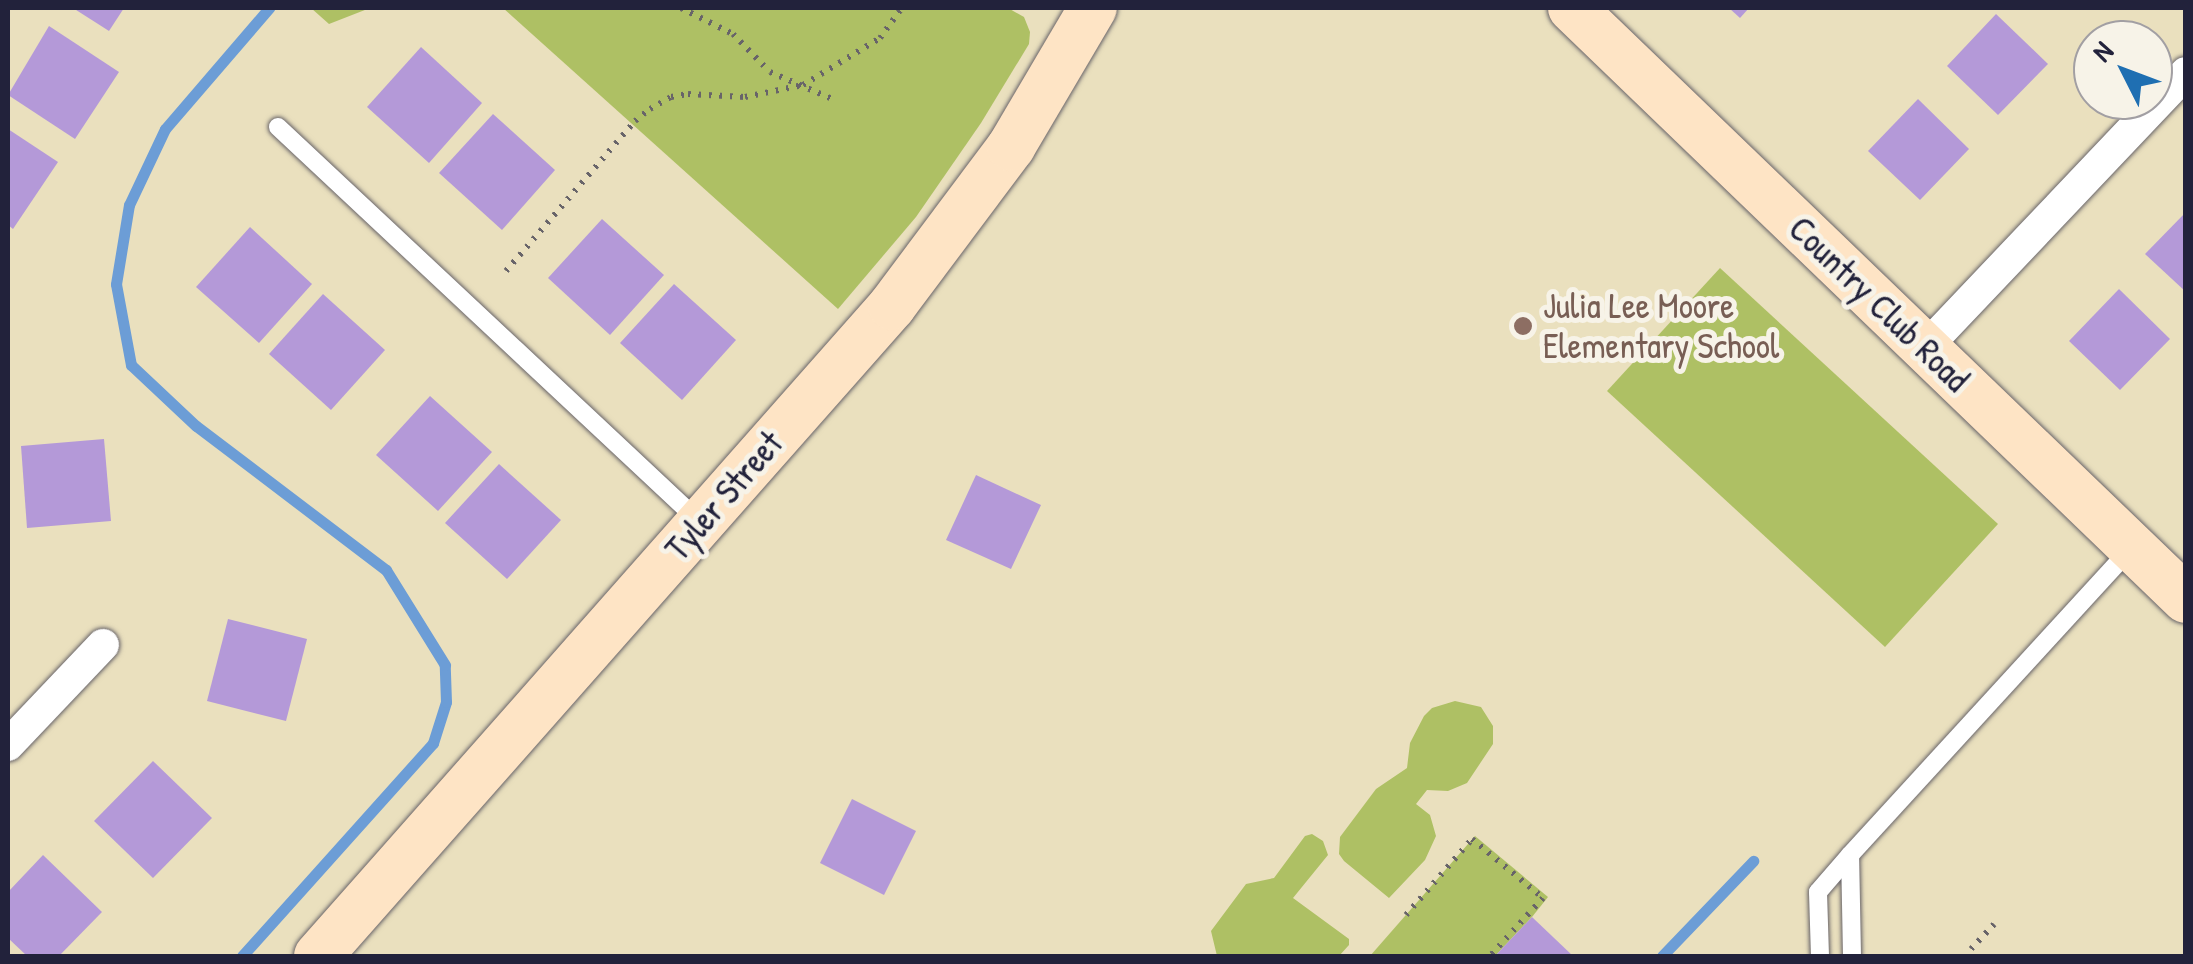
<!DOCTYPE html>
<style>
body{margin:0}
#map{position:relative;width:2193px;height:964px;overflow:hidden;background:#eae0be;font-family:"Patrick Hand",sans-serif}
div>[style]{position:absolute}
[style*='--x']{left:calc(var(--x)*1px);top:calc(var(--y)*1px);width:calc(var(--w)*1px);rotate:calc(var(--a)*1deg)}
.green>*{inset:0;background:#aec064}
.stream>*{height:11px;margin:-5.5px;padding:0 5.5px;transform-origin:5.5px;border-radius:5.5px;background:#6c9dd6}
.building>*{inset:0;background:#b499d8}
.path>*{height:6px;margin-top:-3px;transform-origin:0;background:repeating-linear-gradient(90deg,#686469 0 2.5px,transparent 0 10.5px)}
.roads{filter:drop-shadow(0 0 2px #686469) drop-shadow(0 0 2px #686469)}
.lane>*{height:18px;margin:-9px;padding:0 9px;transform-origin:9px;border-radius:9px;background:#fff}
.street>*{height:32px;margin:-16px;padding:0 16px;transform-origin:16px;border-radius:16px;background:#fff}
.secondary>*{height:48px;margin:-24px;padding:0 24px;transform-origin:24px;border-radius:24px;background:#fee4c5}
.dots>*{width:28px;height:28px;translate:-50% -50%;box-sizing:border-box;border:5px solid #f7f3e8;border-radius:50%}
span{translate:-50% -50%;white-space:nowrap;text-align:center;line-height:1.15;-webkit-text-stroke:10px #f7f3e8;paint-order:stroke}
.street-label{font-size:35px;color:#22223b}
.education-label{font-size:35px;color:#785e54}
.left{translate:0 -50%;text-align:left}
.frame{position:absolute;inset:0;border:10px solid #22223b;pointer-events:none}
.north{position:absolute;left:2073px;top:20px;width:100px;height:100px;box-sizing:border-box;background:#f7f3e8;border:2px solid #a29fa3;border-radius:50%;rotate:312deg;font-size:28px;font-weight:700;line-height:40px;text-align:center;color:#22223b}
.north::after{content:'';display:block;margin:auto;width:35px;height:45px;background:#1f6fb2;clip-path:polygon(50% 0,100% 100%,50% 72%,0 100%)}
</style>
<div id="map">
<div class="green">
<div style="clip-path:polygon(311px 8px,370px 8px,329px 24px)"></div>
<div style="clip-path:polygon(503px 8px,1008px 8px,1024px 17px,1030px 32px,1029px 44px,981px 123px,916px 217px,838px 309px)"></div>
<div style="clip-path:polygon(1720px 268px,1998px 524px,1885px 647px,1607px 391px)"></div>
<div style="clip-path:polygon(1455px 701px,1481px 707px,1493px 726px,1493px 744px,1467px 783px,1448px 791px,1427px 790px,1416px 804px,1430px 815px,1436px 836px,1425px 860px,1389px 898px,1344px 861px,1339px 854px,1340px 837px,1376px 789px,1407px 768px,1410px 743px,1424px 716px,1432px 708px)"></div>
<div style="clip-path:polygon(1312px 834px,1323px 841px,1328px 855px,1293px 898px,1349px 939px,1349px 945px,1339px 956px,1217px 956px,1211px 931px,1246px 884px,1274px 878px,1305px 836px)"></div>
<div style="clip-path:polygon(1475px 836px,1548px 897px,1532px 917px,1495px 956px,1370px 956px)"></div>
</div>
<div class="stream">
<div style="--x:242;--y:956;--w:286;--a:-48.1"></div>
<div style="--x:433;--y:743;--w:43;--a:-72.4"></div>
<div style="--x:446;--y:702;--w:37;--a:-92"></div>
<div style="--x:445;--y:665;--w:112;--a:-121.8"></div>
<div style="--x:386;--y:570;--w:238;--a:-142.8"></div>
<div style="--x:196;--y:426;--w:89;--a:-136.8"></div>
<div style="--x:131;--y:365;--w:82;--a:-100.5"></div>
<div style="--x:116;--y:284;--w:80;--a:-80.7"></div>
<div style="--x:129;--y:205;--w:84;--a:-64.7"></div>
<div style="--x:165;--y:129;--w:160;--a:-49.3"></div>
<div style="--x:1662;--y:956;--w:132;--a:-46.2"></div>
</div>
<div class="building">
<div style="clip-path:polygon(73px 8px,124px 8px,109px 31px)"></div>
<div style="clip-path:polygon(1729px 8px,1749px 8px,1740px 18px)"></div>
<div style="clip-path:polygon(1996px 14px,2048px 64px,1998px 115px,1947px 66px)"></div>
<div style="clip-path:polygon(49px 26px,119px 72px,75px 139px,8px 95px)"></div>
<div style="clip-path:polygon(421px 47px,482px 103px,429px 163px,367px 107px)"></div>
<div style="clip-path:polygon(1918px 99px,1969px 149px,1920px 200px,1868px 151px)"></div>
<div style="clip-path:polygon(493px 114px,555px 170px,502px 230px,439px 173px)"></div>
<div style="clip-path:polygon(8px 129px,58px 162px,13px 229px,8px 225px)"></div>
<div style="clip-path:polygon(2186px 212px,2186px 292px,2145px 254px)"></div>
<div style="clip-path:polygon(602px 219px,664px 275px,610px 335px,548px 278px)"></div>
<div style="clip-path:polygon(250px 227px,312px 284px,259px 343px,196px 287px)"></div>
<div style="clip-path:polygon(674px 284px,736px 340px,682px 400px,620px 343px)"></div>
<div style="clip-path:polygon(2119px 289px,2170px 339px,2120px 390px,2069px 341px)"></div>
<div style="clip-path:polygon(323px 294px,385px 350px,331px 410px,269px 354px)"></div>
<div style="clip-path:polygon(430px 396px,492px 452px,438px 511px,376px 455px)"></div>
<div style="clip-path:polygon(104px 439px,111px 521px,27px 528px,21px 446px)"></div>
<div style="clip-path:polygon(499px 464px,561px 520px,507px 579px,445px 523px)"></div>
<div style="clip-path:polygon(976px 475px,1041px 505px,1011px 569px,946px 540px)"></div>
<div style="clip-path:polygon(228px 619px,307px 639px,286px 721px,207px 701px)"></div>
<div style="clip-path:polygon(153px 761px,212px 818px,153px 878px,94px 821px)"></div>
<div style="clip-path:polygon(852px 799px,916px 831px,884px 895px,820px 863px)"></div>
<div style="clip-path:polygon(43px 855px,102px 912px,59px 956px,27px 956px,8px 938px,8px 892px)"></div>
<div style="clip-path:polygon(1532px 917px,1573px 956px,1495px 956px)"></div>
</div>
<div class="path">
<div style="--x:681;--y:8;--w:58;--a:26.6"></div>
<div style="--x:733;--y:34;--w:53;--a:45.8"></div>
<div style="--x:770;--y:72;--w:73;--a:23.4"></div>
<div style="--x:506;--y:271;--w:198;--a:-49.3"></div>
<div style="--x:635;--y:121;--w:19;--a:-39"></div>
<div style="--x:650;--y:109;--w:24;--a:-30"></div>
<div style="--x:671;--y:97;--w:17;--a:-10"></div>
<div style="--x:688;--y:94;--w:57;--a:3"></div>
<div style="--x:745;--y:97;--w:59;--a:-11.7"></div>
<div style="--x:803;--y:85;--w:90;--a:-31.4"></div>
<div style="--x:880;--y:38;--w:37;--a:-54"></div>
<div style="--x:1406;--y:915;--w:101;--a:-49"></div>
<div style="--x:1472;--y:839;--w:92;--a:39.7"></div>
<div style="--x:1543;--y:898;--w:79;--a:132.4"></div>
<div style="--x:1971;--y:949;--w:34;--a:-47"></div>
</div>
<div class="roads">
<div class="lane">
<div style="--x:278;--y:127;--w:578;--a:43.11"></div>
<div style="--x:1820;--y:956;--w:64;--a:-91.8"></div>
<div style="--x:1818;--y:892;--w:49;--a:-49.1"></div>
<div style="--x:1852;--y:956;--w:101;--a:-91.1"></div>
<div style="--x:1850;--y:855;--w:416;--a:-47.5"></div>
</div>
<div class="street">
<div style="--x:1925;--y:348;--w:379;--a:-46.5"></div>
<div style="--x:8;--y:745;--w:138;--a:-46.5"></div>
</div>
<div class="secondary">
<div style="--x:1572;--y:8;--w:852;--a:43.91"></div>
<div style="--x:318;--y:956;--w:867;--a:-48.55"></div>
<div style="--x:892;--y:306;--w:199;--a:-53.2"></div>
<div style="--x:1011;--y:147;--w:161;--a:-59.5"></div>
</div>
</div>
<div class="dots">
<div style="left:1523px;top:326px;background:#8d6e63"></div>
</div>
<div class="street-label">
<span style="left:1879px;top:304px;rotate:44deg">Country Club Road</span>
<span style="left:724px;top:496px;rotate:-49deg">Tyler Street</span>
</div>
<div class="education-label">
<span class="left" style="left:1543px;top:326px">Julia Lee Moore<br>Elementary School</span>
</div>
<div class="frame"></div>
<div class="north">N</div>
</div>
